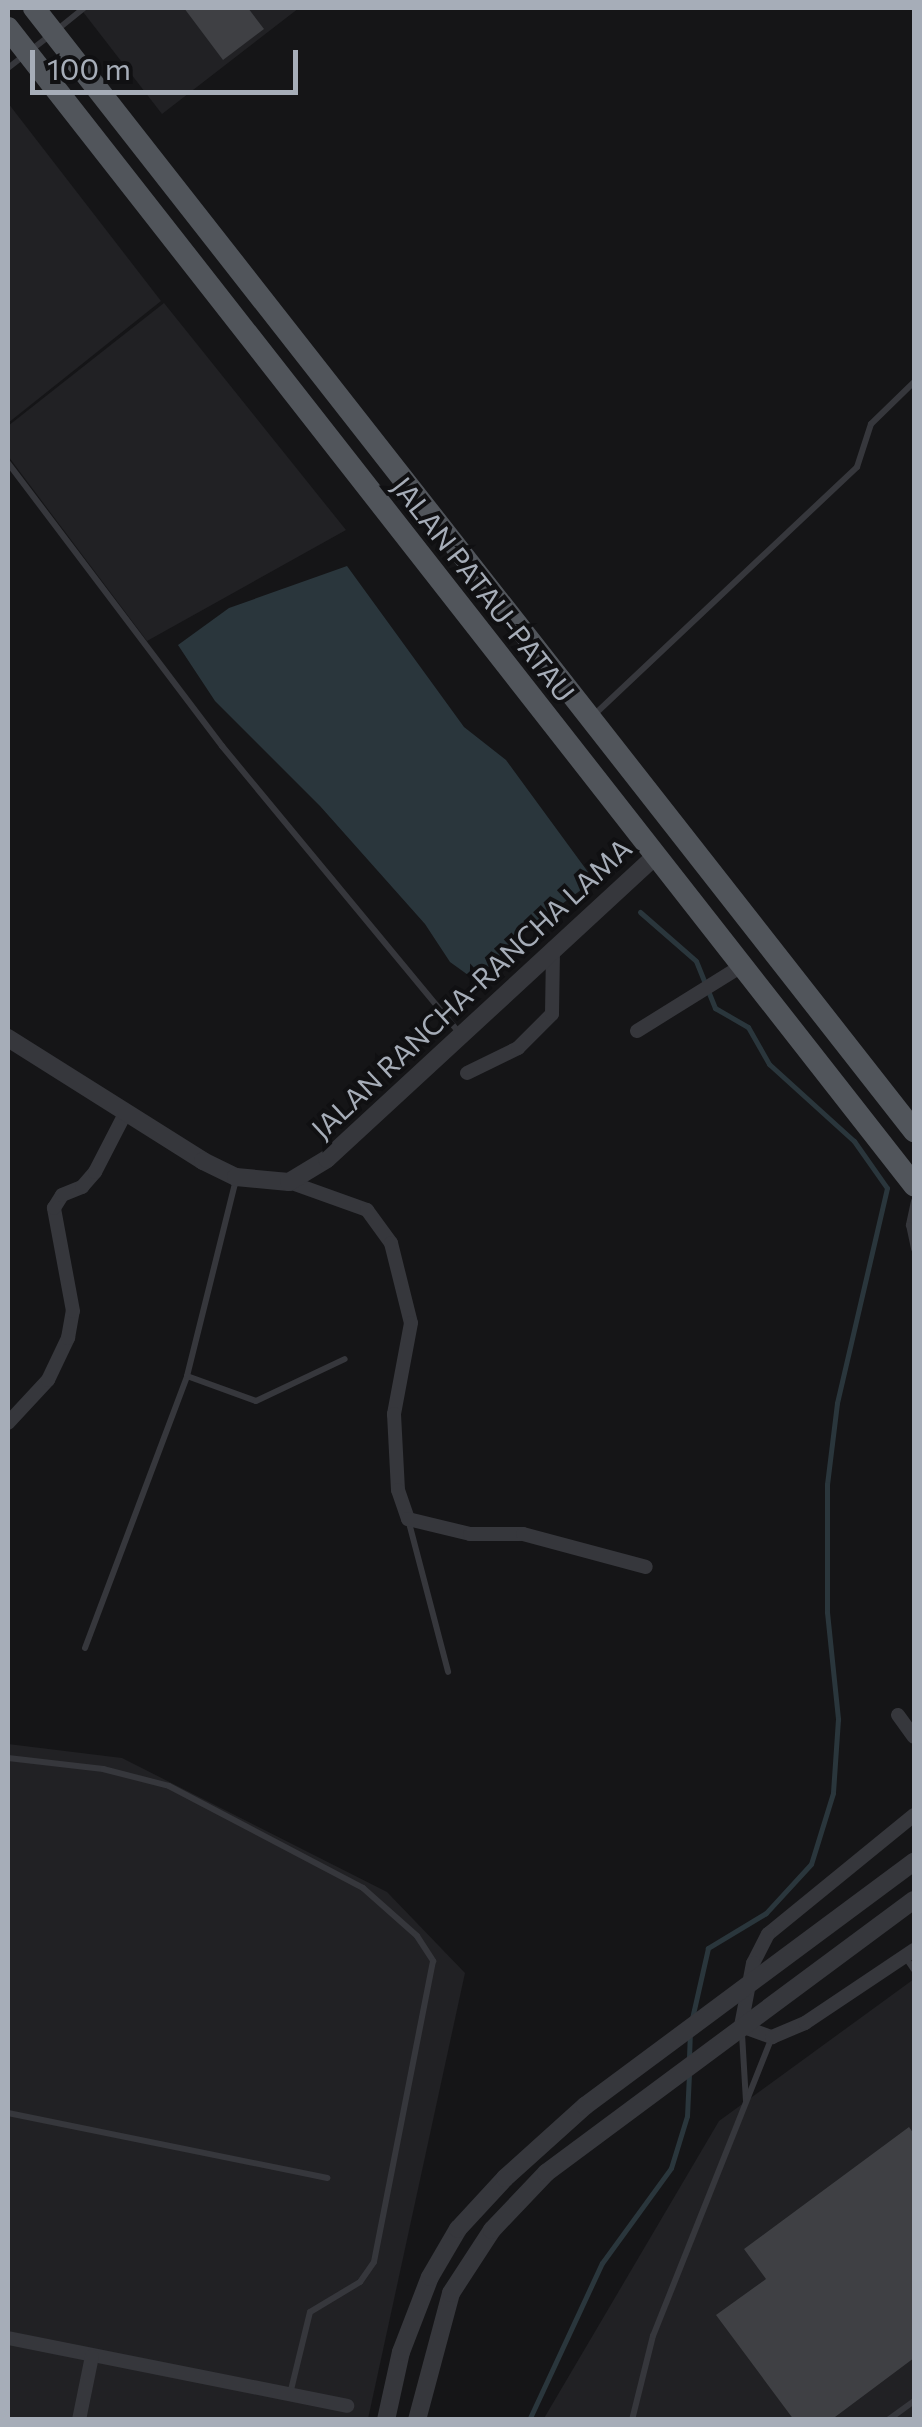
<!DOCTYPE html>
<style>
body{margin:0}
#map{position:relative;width:922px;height:2427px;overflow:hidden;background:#151517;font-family:Commissioner,sans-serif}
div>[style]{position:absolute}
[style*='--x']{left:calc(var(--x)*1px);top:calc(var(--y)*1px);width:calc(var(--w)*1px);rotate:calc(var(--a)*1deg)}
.built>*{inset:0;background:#212124}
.water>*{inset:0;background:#2a363c}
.stream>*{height:5px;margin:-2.5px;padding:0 2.5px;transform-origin:2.5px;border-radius:2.5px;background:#2a363c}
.building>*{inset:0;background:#3f4044}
.service>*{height:6px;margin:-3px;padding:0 3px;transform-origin:3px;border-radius:3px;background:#36373c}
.minor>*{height:14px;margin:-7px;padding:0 7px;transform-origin:7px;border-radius:7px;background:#36373c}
.tertiary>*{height:18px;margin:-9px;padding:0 9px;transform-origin:9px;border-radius:9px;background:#36373c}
.primary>*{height:22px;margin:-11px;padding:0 11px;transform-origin:11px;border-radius:11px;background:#51555b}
span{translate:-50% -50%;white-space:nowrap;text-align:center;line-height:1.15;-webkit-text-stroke:8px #101012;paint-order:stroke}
.street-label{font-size:28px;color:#a6adb8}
.frame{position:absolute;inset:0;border:10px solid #a6adb8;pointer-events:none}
.scale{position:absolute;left:30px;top:50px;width:268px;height:45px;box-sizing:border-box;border:5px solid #a6adb8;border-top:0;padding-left:12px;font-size:30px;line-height:35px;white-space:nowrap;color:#a6adb8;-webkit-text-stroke:8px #101012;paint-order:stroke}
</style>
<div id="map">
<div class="built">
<div style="clip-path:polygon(80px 8px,299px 8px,162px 114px)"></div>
<div style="clip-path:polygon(8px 103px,161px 301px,8px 423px)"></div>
<div style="clip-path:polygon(164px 303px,346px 530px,147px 641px,8px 456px,8px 426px)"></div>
<div style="clip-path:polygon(8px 1744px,122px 1758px,387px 1892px,465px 1973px,368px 2419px,8px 2420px)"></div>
<div style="clip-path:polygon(914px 1979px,914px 2419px,543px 2420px,719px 2121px)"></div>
</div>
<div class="water">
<div style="clip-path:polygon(347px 566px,464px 727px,506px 760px,588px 872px,581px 890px,525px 931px,475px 980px,450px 962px,425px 924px,320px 806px,215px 701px,178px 645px,229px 608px)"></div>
</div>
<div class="stream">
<div style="--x:640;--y:912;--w:74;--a:41.2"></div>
<div style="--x:696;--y:961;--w:51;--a:68"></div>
<div style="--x:715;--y:1008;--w:38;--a:30"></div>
<div style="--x:748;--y:1027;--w:43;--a:60.4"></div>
<div style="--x:769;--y:1064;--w:115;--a:42.2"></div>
<div style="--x:854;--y:1141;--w:57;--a:54.9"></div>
<div style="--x:887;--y:1188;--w:221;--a:103.1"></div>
<div style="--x:837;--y:1403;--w:82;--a:97"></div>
<div style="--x:827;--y:1484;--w:128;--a:90"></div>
<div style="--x:827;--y:1612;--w:108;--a:84.1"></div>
<div style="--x:838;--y:1719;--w:74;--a:93.9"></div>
<div style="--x:833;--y:1793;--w:74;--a:107.2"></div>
<div style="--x:811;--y:1864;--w:67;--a:132.6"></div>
<div style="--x:766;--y:1913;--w:68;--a:148.9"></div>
<div style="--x:708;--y:1948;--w:77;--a:102.8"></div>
<div style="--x:689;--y:2058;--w:24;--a:-88"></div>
<div style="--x:529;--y:2420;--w:173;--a:-65.1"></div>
<div style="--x:602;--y:2263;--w:117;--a:-54"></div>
<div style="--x:671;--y:2168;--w:54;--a:-72.9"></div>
<div style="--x:687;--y:2116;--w:42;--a:-87.3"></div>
</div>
<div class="building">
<div style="clip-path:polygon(184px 8px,248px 8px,264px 29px,223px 60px)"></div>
<div style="clip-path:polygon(909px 2127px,914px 2134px,914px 2358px,831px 2420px,794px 2420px,716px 2315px,766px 2279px,744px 2249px)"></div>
</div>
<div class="service">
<div style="--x:58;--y:29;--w:33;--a:-39"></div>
<div style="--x:8;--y:68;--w:51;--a:-37.8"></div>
<div style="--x:8;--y:463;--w:355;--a:52.9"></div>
<div style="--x:222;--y:746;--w:371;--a:50.4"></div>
<div style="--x:595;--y:714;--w:360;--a:-43.3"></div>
<div style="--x:857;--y:467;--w:45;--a:-72"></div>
<div style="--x:871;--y:424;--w:60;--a:-44.3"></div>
<div style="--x:914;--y:1201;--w:25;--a:102"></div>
<div style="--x:909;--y:1225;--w:25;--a:78"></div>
<div style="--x:187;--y:1376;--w:73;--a:19.9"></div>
<div style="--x:256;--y:1401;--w:98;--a:-25.3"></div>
<div style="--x:408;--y:1519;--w:158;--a:75.3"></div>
<div style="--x:85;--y:1648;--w:290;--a:-69.4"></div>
<div style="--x:187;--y:1376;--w:203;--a:-76"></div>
<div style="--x:8;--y:1758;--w:96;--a:6.6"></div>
<div style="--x:103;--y:1769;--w:68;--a:14.4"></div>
<div style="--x:169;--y:1786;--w:219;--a:27.7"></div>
<div style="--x:363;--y:1888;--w:72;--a:41.6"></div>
<div style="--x:417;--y:1936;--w:30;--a:57"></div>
<div style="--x:433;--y:1961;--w:307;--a:101.1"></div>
<div style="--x:374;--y:2262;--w:24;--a:125"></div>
<div style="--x:360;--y:2282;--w:58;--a:149"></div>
<div style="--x:310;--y:2312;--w:84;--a:103.7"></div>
<div style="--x:906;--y:1958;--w:14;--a:56"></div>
<div style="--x:742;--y:2034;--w:67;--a:86.6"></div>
<div style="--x:8;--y:2113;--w:326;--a:11.5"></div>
<div style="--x:632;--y:2420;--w:87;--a:-76"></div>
<div style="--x:653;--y:2336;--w:322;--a:-68.3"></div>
<div style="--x:888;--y:2420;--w:32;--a:-36"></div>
</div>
<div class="minor">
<div style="--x:637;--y:1031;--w:125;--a:-31.9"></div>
<div style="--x:467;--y:1073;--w:57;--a:-26.1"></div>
<div style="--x:518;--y:1048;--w:48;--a:-45"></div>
<div style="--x:552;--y:1014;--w:66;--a:-89.1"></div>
<div style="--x:289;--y:1182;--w:83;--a:19.7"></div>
<div style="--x:367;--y:1210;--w:41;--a:54"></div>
<div style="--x:391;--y:1243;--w:82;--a:76"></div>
<div style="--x:411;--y:1323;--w:93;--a:100.6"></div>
<div style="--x:394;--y:1414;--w:76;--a:87"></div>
<div style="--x:398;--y:1490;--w:31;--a:71"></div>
<div style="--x:408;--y:1519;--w:64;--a:13.6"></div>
<div style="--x:470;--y:1534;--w:53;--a:0"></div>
<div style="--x:523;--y:1534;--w:127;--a:15"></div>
<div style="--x:8;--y:1423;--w:59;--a:-47.1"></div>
<div style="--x:48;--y:1380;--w:47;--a:-64.5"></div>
<div style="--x:68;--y:1338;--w:27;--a:-80"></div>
<div style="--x:73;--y:1311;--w:105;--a:-100.5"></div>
<div style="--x:54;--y:1208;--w:15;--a:-58"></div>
<div style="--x:62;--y:1195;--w:22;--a:-22"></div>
<div style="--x:82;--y:1187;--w:20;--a:-49"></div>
<div style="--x:95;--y:1172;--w:68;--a:-62.7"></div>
<div style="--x:898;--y:1715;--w:27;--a:54"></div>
<div style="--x:914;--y:1815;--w:188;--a:140.8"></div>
<div style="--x:768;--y:1934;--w:33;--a:117"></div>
<div style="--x:753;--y:1963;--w:64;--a:100.8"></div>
<div style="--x:741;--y:2026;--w:33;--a:20"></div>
<div style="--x:772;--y:2037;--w:36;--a:-23"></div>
<div style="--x:805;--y:2023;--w:131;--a:-33.8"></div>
<div style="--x:8;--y:2338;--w:346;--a:11.3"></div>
<div style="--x:79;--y:2420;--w:65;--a:-78.5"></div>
</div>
<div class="tertiary">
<div style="--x:8;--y:1038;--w:231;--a:32.2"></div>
<div style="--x:203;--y:1161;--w:37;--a:26"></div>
<div style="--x:236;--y:1177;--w:53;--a:5.4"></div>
<div style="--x:289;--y:1182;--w:44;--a:-31.2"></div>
<div style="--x:327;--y:1159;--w:449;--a:-42.7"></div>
<div style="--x:386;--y:2420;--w:70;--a:-77.6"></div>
<div style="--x:401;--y:2352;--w:80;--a:-68.9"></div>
<div style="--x:430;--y:2277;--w:56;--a:-59.7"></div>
<div style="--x:458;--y:2229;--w:69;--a:-47.3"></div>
<div style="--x:505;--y:2178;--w:108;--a:-42"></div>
<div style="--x:585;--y:2106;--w:410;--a:-36.6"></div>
<div style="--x:417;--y:2420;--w:131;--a:-75"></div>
<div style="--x:451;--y:2293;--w:75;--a:-56.9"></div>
<div style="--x:492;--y:2230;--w:79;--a:-46.5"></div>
<div style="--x:546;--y:2173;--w:458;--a:-36.6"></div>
</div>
<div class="primary">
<div style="--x:34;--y:8;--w:1427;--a:51.92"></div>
<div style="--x:8;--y:28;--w:1470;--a:51.94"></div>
</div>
<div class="street-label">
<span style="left:484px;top:589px;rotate:52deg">JALAN PATAU-PATAU</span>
<span style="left:471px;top:988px;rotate:-43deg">JALAN RANCHA-RANCHA LAMA</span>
</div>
<div class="frame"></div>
<div class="scale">100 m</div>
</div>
